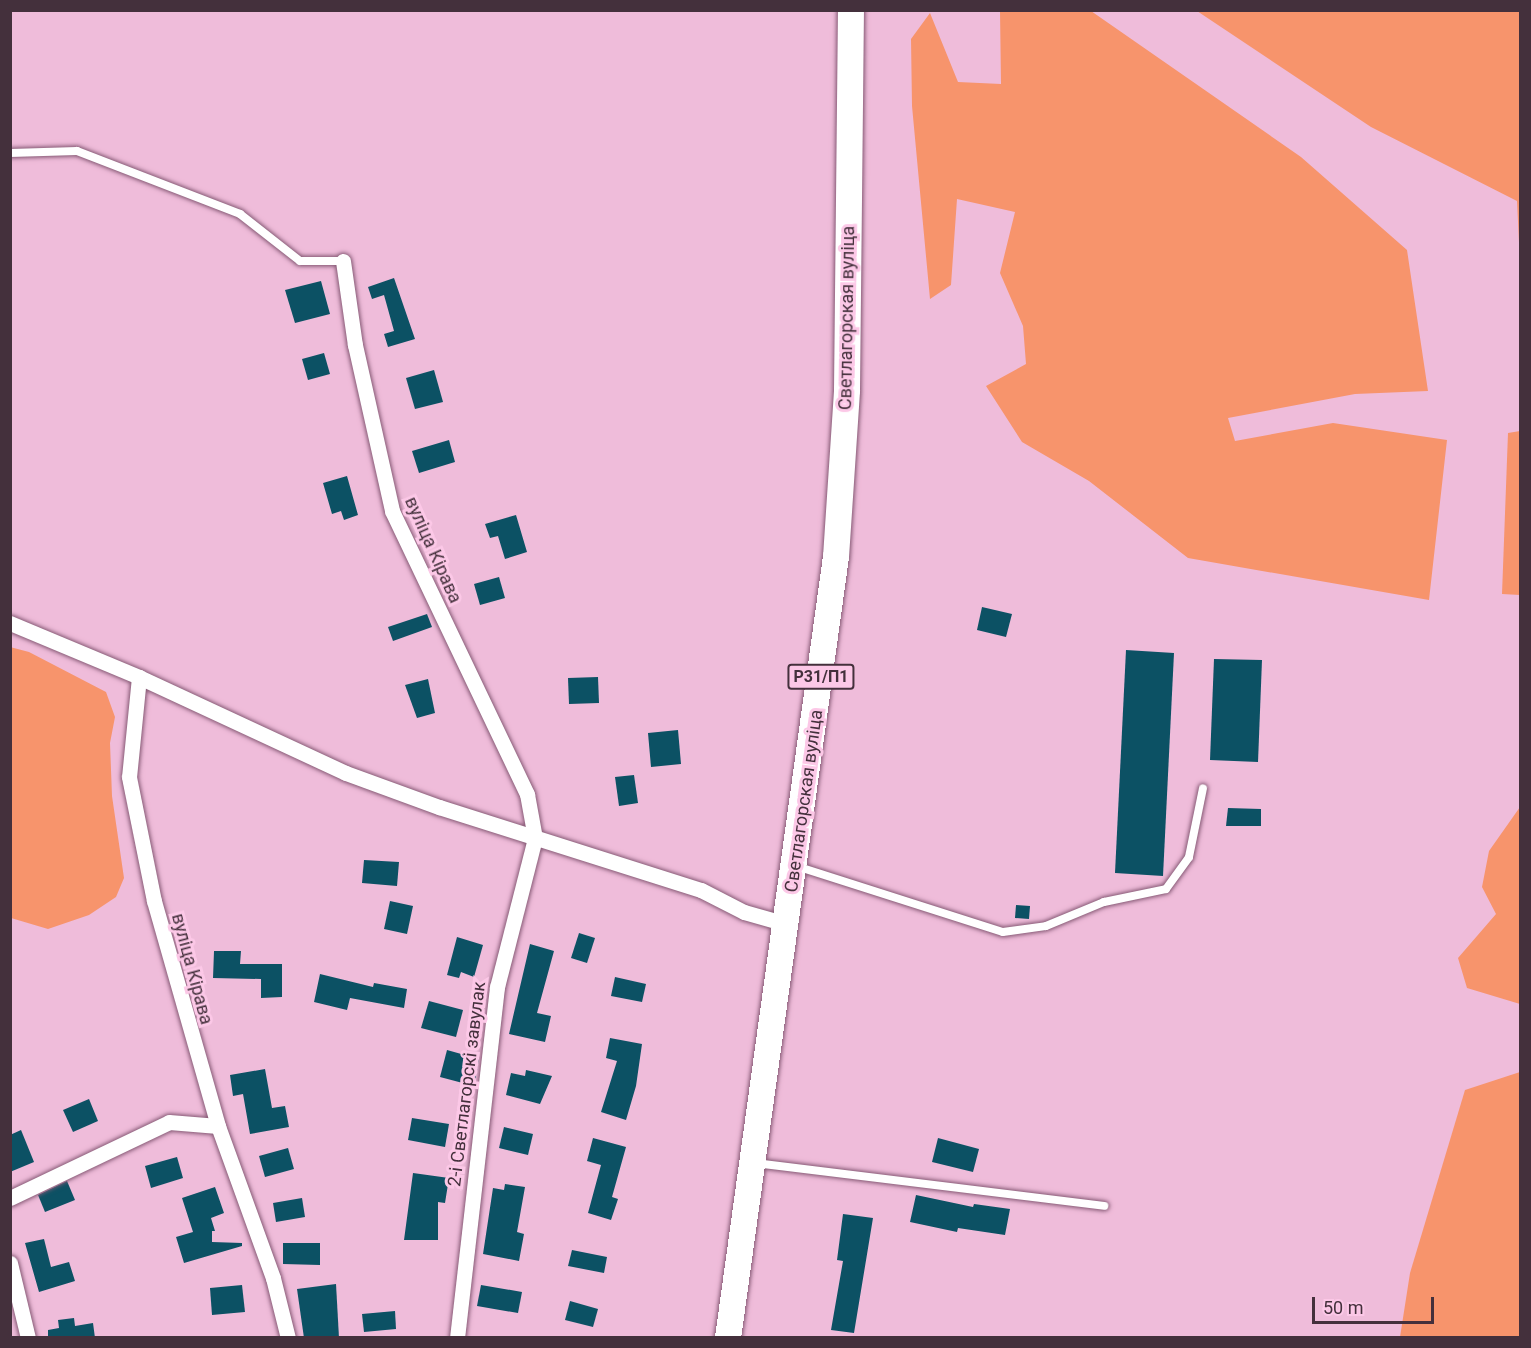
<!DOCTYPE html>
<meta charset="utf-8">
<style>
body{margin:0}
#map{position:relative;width:1531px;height:1348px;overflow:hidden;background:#efbcda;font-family:Roboto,sans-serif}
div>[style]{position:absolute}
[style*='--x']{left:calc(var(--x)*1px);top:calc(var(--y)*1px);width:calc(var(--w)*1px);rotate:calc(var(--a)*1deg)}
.green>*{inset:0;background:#f7946c}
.building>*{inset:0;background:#0c5164}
.roads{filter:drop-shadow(0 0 2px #875a76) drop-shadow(0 0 2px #875a76)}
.service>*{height:8px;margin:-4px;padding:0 4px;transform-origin:4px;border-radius:4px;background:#fff}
.minor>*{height:15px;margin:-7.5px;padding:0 7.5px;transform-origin:7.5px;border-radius:7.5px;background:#fff}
.primary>*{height:26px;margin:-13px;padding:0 13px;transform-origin:13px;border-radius:13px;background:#fff}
span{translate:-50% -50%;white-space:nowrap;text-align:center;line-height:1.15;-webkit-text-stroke:6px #fcc8e7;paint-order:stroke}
.shield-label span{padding:2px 4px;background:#fcc8e7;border:2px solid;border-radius:4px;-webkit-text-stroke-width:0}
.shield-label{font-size:16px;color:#44303c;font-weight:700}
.street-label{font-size:18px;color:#44303c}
.frame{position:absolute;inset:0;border:12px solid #44303c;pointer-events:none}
.scale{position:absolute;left:1312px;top:1297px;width:122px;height:27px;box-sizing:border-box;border:3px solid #44303c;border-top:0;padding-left:8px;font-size:18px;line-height:21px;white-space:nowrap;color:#44303c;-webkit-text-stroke:4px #fcc8e7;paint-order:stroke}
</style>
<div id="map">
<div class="green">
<div style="clip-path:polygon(1000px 11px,1091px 11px,1301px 157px,1407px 250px,1428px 391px,1355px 394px,1228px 418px,1235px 441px,1333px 423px,1447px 440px,1429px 600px,1188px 558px,1089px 481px,1022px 442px,986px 386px,1026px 364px,1023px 326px,1000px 273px,1015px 212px,957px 199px,951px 285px,930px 299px,912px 106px,911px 39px,930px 13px,958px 82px,1001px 84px)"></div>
<div style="clip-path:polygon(1197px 11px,1520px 11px,1520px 263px,1517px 201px,1371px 127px)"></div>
<div style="clip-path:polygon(1520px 431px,1520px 595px,1502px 594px,1508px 433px)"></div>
<div style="clip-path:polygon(10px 647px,29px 652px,106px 692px,115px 717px,110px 743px,112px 796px,124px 878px,116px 897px,89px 915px,48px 929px,11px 918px)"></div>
<div style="clip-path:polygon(1520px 807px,1520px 1004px,1467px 988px,1458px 958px,1496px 914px,1482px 887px,1489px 851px)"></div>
<div style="clip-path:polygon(1520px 1072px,1520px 1337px,1400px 1337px,1410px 1273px,1465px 1090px)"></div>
</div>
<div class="building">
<div style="clip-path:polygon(394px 278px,415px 339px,388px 347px,384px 334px,394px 331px,384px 295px,372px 299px,368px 287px)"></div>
<div style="clip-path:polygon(321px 281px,330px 314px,295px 323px,285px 290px)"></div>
<div style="clip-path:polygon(324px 353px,330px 374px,308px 380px,302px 359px)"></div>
<div style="clip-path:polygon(434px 370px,443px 402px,415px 409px,406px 378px)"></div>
<div style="clip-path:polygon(449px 440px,455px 462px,419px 473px,412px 451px)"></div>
<div style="clip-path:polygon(347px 476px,358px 515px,344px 520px,341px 511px,332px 514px,323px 483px)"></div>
<div style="clip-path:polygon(516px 515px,527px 552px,505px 559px,498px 536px,490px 538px,485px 524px)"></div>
<div style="clip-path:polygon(499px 577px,505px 598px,480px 605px,474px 584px)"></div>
<div style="clip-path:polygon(982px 607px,1012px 614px,1006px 637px,977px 630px)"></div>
<div style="clip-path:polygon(427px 614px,432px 627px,393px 641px,388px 627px)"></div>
<div style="clip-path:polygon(1126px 650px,1174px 653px,1163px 876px,1115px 873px)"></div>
<div style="clip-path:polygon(1214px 659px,1262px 660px,1258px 762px,1210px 760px)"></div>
<div style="clip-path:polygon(598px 677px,599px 703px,569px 704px,568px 678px)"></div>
<div style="clip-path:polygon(428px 679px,435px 713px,417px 718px,405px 685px)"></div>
<div style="clip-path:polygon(678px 730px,681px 764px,651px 767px,648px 733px)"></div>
<div style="clip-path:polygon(634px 775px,638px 803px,619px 806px,615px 777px)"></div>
<div style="clip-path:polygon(1228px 808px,1261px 809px,1261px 826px,1226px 826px)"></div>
<div style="clip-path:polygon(364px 860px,399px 862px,397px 886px,362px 883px)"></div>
<div style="clip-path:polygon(390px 901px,413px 906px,407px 934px,384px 929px)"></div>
<div style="clip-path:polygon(1016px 905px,1030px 906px,1029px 919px,1015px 918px)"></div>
<div style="clip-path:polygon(579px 933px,595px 938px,587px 963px,571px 958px)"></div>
<div style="clip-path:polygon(457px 937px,483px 945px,474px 977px,461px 972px,459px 978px,447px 975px)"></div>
<div style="clip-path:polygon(530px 944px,554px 951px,537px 1013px,551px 1016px,545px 1042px,509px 1034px)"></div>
<div style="clip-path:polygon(214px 951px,241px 951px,240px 964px,282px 964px,282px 997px,261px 998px,261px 979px,213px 978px)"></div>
<div style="clip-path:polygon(320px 974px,373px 987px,374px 983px,407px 989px,404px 1008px,350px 998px,347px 1010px,314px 1002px)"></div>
<div style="clip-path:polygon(615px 977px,646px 984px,642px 1002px,611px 996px)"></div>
<div style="clip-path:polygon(429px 1001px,463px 1010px,456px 1037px,421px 1028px)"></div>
<div style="clip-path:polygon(610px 1038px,642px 1044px,636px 1086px,626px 1120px,601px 1112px,617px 1061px,606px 1058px)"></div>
<div style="clip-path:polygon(447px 1050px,479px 1059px,474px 1086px,440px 1077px)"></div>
<div style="clip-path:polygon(265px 1069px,272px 1108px,285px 1106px,289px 1127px,250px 1134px,243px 1094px,233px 1096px,230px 1075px)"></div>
<div style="clip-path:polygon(526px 1070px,552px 1076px,540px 1104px,506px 1095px,511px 1073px,525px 1076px)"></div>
<div style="clip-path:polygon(89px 1099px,98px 1121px,73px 1132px,63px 1110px)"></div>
<div style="clip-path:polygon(412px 1118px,449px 1124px,445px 1147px,408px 1140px)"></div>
<div style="clip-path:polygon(504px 1127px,533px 1134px,528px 1155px,499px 1148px)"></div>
<div style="clip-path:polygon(21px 1130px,34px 1162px,10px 1172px,10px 1135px)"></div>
<div style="clip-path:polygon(593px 1138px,626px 1147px,612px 1197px,618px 1199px,611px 1220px,588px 1213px,601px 1165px,587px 1161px)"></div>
<div style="clip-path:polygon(938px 1138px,979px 1149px,973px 1172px,932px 1162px)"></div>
<div style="clip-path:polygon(288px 1148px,294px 1169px,265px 1177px,259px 1156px)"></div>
<div style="clip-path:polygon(177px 1157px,183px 1178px,151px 1188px,145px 1166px)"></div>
<div style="clip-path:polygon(413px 1173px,449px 1178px,445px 1203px,438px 1202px,438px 1240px,404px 1240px)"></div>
<div style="clip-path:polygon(67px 1181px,75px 1200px,45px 1212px,38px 1195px)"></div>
<div style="clip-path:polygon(505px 1184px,525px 1187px,517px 1232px,524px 1234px,519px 1261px,483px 1254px,493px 1188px,504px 1190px)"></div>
<div style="clip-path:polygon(215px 1187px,224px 1213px,211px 1218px,215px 1231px,212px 1231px,212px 1242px,242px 1243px,242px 1246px,184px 1263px,176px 1237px,193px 1232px,182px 1198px)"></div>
<div style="clip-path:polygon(916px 1195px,973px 1207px,974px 1204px,1010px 1209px,1005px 1235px,958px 1228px,957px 1232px,910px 1222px)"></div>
<div style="clip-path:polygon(302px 1198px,305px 1217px,276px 1222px,273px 1203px)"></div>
<div style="clip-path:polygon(843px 1214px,873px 1218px,854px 1333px,831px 1330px,843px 1261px,837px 1260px)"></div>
<div style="clip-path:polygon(44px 1239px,51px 1267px,69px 1262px,75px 1281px,39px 1292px,25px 1243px)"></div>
<div style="clip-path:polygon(283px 1243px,320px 1243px,320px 1265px,283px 1264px)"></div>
<div style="clip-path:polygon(572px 1250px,607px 1257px,604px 1273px,568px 1266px)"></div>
<div style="clip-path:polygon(336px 1284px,339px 1338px,304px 1338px,297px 1289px)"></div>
<div style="clip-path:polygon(242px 1285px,245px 1312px,212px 1315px,210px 1288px)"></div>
<div style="clip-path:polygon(481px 1285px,522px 1292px,518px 1313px,477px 1306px)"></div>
<div style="clip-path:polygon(570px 1301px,598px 1309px,593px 1327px,565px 1320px)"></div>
<div style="clip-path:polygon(395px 1311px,396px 1329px,364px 1332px,362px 1314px)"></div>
<div style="clip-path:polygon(74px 1318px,75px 1326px,93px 1323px,95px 1338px,48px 1338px,48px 1330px,59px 1328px,58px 1320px)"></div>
</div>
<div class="roads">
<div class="service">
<div style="--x:10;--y:153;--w:67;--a:-1.7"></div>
<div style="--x:77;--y:151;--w:175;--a:21.1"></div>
<div style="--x:240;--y:214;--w:76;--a:38.1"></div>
<div style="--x:300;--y:261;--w:43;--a:0"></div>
<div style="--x:796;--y:866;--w:217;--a:17.7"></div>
<div style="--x:1003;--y:932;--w:43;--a:-7.9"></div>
<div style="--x:1046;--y:926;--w:63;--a:-22.5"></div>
<div style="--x:1104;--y:902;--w:63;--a:-11.8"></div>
<div style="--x:1166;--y:889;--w:39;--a:-54"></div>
<div style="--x:1189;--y:857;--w:70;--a:-78.5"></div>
<div style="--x:755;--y:1163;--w:352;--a:7"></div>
</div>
<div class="minor">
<div style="--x:343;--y:261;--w:85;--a:81.9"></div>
<div style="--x:355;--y:345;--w:170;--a:77.4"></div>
<div style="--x:392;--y:511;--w:314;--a:64.5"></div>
<div style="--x:527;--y:794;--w:45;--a:79.7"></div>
<div style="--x:535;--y:838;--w:154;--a:104.3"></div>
<div style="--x:497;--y:987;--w:353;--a:96.5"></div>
<div style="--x:10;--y:623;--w:140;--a:22.7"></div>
<div style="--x:139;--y:677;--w:228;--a:24.9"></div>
<div style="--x:346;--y:773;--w:99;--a:20.1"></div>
<div style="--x:439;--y:807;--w:275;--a:17.6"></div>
<div style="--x:701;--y:890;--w:48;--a:27.1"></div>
<div style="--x:744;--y:912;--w:44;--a:15.9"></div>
<div style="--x:139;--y:677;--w:100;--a:95.7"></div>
<div style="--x:129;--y:777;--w:126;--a:78.6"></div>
<div style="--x:154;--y:901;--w:234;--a:74.1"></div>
<div style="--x:10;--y:1198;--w:176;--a:-25.5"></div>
<div style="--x:169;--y:1122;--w:49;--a:4.7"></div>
<div style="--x:218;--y:1126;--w:162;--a:70.1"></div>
<div style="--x:273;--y:1278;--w:62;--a:76"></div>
<div style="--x:10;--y:1263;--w:77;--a:76.5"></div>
</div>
<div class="primary">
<div style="--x:728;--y:1338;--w:788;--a:-82.13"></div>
<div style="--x:836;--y:557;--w:167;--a:-86.2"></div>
<div style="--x:847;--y:390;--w:380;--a:-89.4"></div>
</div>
</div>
<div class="shield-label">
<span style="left:821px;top:677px">Р31/П1</span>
</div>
<div class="street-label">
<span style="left:847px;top:318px;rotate:-89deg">Светлагорская вуліца</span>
<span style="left:433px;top:550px;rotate:66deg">вуліца Кірава</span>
<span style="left:804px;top:801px;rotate:-82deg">Светлагорская вуліца</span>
<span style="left:192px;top:969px;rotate:75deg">вуліца Кірава</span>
<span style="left:467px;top:1084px;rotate:-83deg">2-і Светлагорскі завулак</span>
</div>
<div class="frame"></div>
<div class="scale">50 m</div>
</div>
